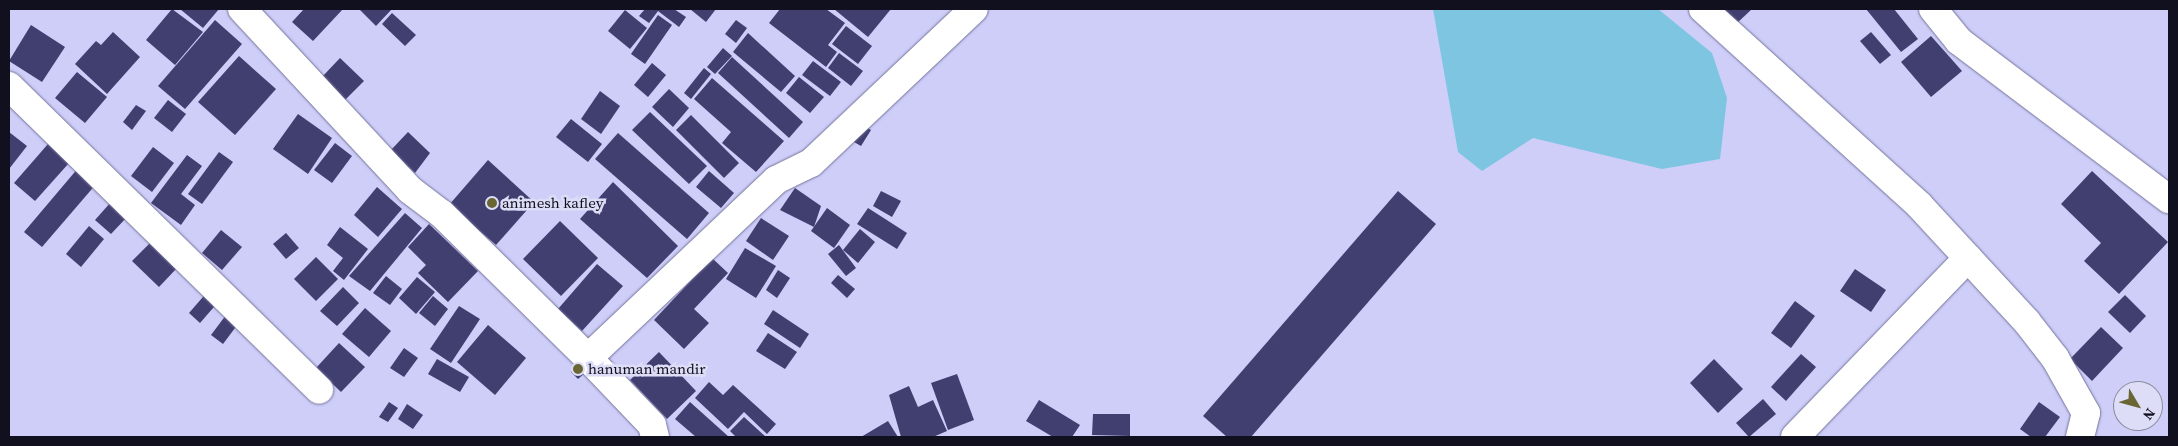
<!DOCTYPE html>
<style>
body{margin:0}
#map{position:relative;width:2178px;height:446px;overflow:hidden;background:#cecef9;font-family:"Source Serif 4",serif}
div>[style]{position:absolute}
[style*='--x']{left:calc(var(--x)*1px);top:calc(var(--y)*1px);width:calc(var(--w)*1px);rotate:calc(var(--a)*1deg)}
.water>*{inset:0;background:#7dc5e1}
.building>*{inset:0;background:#413e70}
.roads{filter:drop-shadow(0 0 1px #74739a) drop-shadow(0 0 1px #74739a)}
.minor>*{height:28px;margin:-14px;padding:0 14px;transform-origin:14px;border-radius:14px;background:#fff}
.dots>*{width:14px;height:14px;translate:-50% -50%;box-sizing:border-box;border:2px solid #ddddf7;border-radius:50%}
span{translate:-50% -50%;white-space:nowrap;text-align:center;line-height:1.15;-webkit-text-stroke:5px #ddddf7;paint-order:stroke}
.poi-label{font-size:15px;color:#10101e}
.left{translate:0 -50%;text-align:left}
.frame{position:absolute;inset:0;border:10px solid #10101e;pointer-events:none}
.north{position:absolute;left:2113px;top:381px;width:50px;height:50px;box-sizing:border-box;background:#ddddf7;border:1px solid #8b8ba0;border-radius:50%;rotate:127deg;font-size:14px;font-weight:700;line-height:20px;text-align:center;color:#10101e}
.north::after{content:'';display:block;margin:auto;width:18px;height:22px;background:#6a6633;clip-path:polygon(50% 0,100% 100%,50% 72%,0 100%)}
</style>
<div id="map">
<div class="water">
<div style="clip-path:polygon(1433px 9px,1658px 9px,1712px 53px,1727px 98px,1720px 159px,1662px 169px,1533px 138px,1482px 171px,1458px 152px)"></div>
</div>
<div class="building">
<div style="clip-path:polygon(172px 9px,203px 32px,175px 65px,146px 40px)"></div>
<div style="clip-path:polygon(180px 9px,219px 9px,203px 28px)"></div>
<div style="clip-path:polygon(304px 9px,343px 9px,313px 41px,292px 22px)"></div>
<div style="clip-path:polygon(359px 9px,392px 9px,376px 26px)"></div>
<div style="clip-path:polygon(645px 9px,674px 9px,686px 17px,679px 27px,658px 11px,649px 23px,639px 16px)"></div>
<div style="clip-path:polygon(690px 9px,716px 9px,706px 22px)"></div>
<div style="clip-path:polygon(780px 9px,826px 9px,845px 23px,828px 45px,837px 52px,826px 67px,769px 23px)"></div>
<div style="clip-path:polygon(834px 9px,891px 9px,868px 37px)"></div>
<div style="clip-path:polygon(1721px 9px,1752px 9px,1736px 24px)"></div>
<div style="clip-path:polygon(1866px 9px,1894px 9px,1918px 39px,1901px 52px)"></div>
<div style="clip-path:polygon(625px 10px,647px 28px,630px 49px,608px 31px)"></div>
<div style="clip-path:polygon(392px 13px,416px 35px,405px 46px,382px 24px)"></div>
<div style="clip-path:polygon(658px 15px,672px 25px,645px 64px,631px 54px)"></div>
<div style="clip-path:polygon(215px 20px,242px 44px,185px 109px,158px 86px)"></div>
<div style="clip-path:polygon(736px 20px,747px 28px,736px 43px,725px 34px)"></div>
<div style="clip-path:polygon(31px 25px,65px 47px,42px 82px,9px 61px)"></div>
<div style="clip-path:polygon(846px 26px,872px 46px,858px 64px,832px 44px)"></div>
<div style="clip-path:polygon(113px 32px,140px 57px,107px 94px,75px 64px,96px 41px,101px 45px)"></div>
<div style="clip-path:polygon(1871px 32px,1891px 55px,1880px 64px,1860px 41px)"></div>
<div style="clip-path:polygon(748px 33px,795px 76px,781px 92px,733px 52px)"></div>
<div style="clip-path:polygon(1931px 36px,1962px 71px,1931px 97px,1901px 62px)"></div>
<div style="clip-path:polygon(723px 48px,732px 56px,715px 74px,707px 67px)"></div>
<div style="clip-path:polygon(839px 53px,863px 71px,851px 86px,828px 68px)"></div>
<div style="clip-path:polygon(239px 56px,276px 89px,235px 135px,198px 102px)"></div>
<div style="clip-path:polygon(732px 57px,803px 122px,789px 138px,718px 73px)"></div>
<div style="clip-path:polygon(340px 58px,364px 81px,345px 100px,322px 77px)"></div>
<div style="clip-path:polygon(813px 61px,841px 82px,830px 96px,802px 75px)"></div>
<div style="clip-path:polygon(652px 63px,666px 75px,648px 97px,634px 85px)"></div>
<div style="clip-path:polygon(704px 68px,711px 74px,691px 99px,684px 93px)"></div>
<div style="clip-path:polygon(77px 72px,107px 97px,85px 123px,55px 98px)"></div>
<div style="clip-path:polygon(799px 77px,824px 97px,810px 113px,786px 93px)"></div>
<div style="clip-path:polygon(712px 78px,784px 141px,756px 172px,722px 143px,731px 132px,694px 99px)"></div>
<div style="clip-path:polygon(669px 89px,689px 108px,673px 127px,652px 107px)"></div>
<div style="clip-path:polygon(600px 91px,620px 106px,601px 134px,581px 119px)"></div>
<div style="clip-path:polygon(168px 100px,186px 114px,172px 132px,154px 118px)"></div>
<div style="clip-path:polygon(136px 105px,146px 111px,132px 130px,123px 122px)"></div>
<div style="clip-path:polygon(650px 112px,707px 166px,689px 184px,632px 130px)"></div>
<div style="clip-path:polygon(298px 114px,332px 138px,308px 174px,273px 149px)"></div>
<div style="clip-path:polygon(691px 115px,739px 163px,724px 178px,676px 130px)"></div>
<div style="clip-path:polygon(571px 119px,602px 144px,588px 162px,556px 137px)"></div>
<div style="clip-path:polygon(857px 121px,871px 130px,861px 146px,847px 138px)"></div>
<div style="clip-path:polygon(9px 132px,27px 146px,9px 169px)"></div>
<div style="clip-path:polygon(408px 132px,430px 153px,415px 173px,391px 150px)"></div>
<div style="clip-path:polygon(618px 133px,709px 213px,687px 239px,595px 159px)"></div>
<div style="clip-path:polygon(335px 143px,352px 156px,332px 183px,314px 170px)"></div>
<div style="clip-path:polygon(48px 144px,69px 163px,35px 201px,14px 183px)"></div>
<div style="clip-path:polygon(153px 147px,174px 163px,152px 192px,131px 176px)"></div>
<div style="clip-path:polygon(219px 152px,233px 162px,202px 204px,188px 194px)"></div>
<div style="clip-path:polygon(187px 155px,202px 166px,181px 194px,195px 205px,181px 225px,151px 203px)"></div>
<div style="clip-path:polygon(488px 160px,534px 202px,496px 245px,449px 205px)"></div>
<div style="clip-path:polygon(79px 167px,97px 183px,42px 247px,24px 232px)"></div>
<div style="clip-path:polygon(709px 171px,734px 193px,721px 208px,696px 187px)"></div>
<div style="clip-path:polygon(2092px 171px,2168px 242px,2119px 294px,2084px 261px,2101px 243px,2061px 204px)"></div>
<div style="clip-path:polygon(613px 182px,678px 246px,647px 278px,580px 219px)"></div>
<div style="clip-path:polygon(377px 187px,402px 209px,378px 237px,354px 215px)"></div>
<div style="clip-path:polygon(795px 188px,821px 206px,814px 227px,780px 210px)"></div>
<div style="clip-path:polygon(881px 191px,901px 201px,892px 217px,873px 206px)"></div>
<div style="clip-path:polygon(1398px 191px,1436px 224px,1251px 437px,1227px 437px,1203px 416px)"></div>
<div style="clip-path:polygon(111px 202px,127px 217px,111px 234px,95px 220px)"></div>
<div style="clip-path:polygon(827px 208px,850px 225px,834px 248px,811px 231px)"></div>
<div style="clip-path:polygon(868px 208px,907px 233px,897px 249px,857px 224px)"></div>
<div style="clip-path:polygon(405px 213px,422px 228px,370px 291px,349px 276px)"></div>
<div style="clip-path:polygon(761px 218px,789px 236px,773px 260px,746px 241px)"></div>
<div style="clip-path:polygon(560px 221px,598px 258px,561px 296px,523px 259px)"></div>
<div style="clip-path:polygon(429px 224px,478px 271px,448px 302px,418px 273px,426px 265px,408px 247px)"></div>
<div style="clip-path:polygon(89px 226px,104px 239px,81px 267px,66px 254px)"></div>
<div style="clip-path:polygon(340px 227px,368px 249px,344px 280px,333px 271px,343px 258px,327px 245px)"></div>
<div style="clip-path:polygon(860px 229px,875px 242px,858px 263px,843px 250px)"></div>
<div style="clip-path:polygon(221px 230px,242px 247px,222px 270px,202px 253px)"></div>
<div style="clip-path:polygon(286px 233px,299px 248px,286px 259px,273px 244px)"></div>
<div style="clip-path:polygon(150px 243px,177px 268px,159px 287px,132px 261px)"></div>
<div style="clip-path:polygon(839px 245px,856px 268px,846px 276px,828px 254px)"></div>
<div style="clip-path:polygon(745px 248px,776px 266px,756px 298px,726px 279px)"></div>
<div style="clip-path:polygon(316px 257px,338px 279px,316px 301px,294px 279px)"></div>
<div style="clip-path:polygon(712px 258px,728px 273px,694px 309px,709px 323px,684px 349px,654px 320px)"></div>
<div style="clip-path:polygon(597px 264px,623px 286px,582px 331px,558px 309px)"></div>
<div style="clip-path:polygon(1855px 269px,1886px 290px,1871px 312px,1840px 291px)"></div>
<div style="clip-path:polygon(778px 270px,790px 278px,777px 298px,766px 290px)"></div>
<div style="clip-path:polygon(838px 275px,855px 289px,847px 298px,831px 283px)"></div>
<div style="clip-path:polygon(386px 276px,402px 289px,390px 305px,373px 293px)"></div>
<div style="clip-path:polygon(417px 277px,435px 292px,416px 314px,399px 298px)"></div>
<div style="clip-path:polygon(343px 287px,359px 303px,337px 326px,320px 311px)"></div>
<div style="clip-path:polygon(209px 290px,220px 300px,200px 323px,189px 313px)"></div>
<div style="clip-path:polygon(2125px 295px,2146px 316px,2130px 333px,2108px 312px)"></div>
<div style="clip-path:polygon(433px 296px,448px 309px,435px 326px,419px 313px)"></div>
<div style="clip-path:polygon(1795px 301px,1815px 316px,1791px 348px,1771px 333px)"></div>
<div style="clip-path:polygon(459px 306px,480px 319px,451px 363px,430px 349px)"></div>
<div style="clip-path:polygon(365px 308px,391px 331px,369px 357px,342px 334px)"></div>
<div style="clip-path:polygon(773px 310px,809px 334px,800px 348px,764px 324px)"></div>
<div style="clip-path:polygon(226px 315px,238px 324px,223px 344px,211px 335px)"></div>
<div style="clip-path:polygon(488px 325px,526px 358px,495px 395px,457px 362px)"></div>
<div style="clip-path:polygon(2101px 327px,2123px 348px,2092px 381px,2070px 359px)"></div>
<div style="clip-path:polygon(768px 333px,797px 352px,785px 369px,756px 351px)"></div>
<div style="clip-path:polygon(339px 343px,365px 367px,341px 392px,316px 368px)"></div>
<div style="clip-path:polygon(404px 348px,418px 358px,404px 377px,390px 368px)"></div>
<div style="clip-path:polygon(659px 352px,696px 391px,667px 419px,630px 380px)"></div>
<div style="clip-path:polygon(1801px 354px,1816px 367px,1786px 401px,1771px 387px)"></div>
<div style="clip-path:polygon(437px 359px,469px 377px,460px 392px,428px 374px)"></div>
<div style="clip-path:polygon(1714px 359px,1743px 389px,1718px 413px,1690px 383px)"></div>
<div style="clip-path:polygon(578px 366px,585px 373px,578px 379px,571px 372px)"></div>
<div style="clip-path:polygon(957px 374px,974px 420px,948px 430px,931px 383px)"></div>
<div style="clip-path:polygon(709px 382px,723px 395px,733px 385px,776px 424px,767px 434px,744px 412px,728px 429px,695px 398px)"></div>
<div style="clip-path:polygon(909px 386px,918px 407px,933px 400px,947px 431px,933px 437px,901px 437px,889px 395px)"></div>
<div style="clip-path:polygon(1763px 399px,1776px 414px,1749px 437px,1736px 423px)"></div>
<div style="clip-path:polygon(1039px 400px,1080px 425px,1072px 437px,1053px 437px,1026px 421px)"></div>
<div style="clip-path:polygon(389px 402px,398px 408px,388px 422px,379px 417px)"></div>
<div style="clip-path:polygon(690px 402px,729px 437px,696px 437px,675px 419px)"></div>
<div style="clip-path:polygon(2039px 402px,2060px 417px,2045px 437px,2031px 437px,2020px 429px)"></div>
<div style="clip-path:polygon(407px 404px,423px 415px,413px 429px,398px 419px)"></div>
<div style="clip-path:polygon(1093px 414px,1130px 414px,1130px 436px,1092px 435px)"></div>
<div style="clip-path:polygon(744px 417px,766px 437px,736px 437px,730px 431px)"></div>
<div style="clip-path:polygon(888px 421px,898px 437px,861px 437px)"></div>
</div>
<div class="roads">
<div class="minor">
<div style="--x:242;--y:9;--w:247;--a:47.1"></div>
<div style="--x:410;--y:190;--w:40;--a:37"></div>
<div style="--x:442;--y:214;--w:205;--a:44.6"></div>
<div style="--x:1703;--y:9;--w:292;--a:42.2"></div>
<div style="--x:1919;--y:205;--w:159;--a:47.3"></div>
<div style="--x:2027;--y:322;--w:46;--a:52.1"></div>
<div style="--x:2055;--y:358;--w:63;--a:60.6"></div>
<div style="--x:2086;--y:413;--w:25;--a:104"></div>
<div style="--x:1933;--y:9;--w:41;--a:50.9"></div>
<div style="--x:1959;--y:41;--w:263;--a:37"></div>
<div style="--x:9;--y:86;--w:434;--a:44.4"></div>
<div style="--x:655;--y:437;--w:12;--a:-104"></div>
<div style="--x:652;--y:425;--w:93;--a:-133.7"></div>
<div style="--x:588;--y:358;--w:259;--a:-43.4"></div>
<div style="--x:776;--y:180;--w:39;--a:-26"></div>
<div style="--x:811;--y:163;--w:224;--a:-43.4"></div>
<div style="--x:1795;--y:437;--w:249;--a:-46"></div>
</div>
</div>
<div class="dots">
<div style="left:492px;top:203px;background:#6a6633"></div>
<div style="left:578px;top:369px;background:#6a6633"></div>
</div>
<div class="poi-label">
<span class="left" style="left:502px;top:203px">animesh kafley</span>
<span class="left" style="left:588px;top:369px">hanuman mandir</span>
</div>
<div class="frame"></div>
<div class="north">N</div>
</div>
